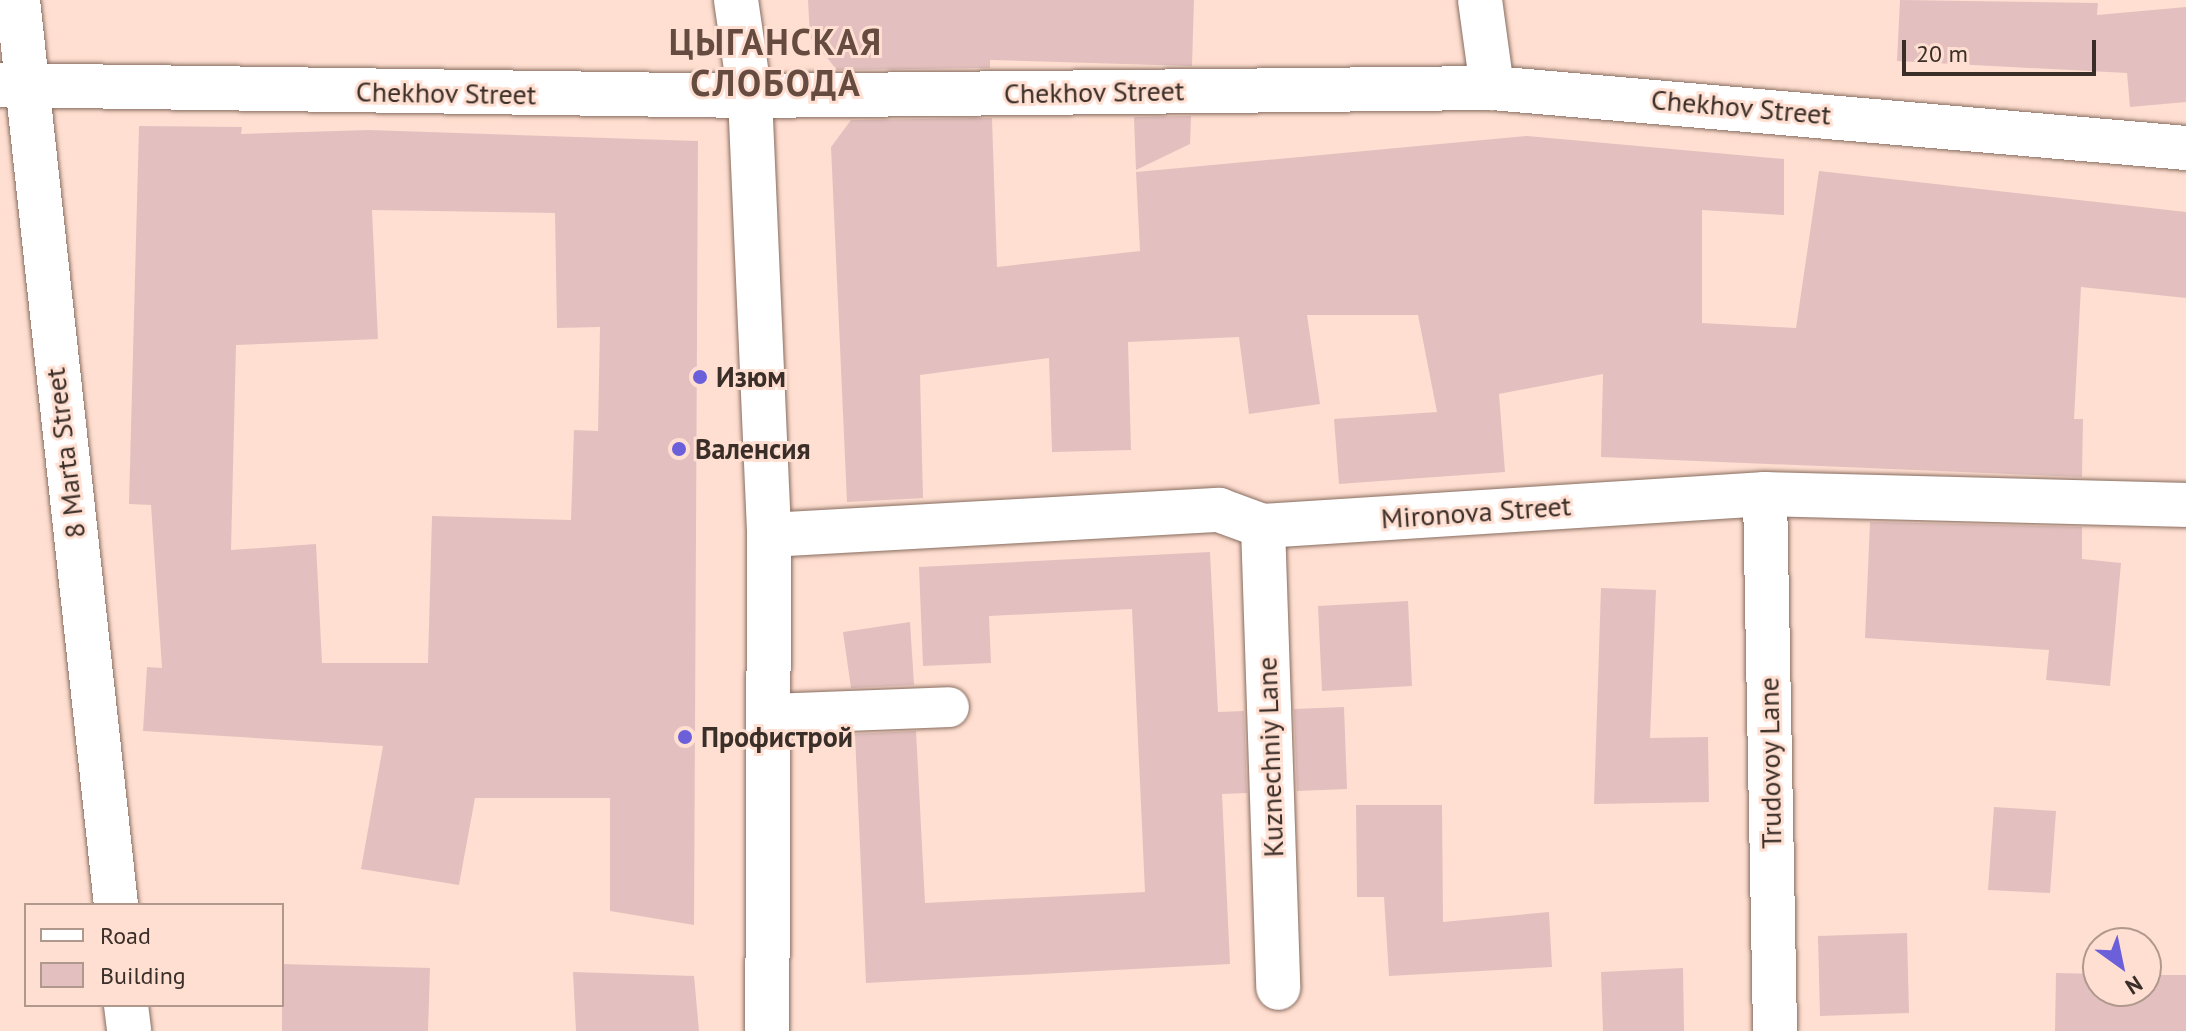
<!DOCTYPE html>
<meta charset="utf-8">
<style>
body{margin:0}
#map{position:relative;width:2186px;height:1031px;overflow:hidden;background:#ffdfd1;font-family:"PT Sans",sans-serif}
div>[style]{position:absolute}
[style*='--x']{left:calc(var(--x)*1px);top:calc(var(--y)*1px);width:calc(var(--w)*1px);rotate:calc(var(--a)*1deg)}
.building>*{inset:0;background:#e3c0bf}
.roads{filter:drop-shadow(0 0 2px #886d60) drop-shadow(0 0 2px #886d60)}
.lane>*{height:40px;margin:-20px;padding:0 20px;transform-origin:20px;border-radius:20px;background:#fff}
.street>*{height:44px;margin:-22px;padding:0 22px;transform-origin:22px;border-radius:22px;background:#fff}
.secondary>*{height:44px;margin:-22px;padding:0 22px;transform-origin:22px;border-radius:22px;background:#fff}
.dots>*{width:22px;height:22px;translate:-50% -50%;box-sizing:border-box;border:4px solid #ffdfd1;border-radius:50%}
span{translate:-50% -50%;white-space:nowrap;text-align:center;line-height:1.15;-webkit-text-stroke:6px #ffdfd1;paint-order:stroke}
.street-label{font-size:28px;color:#3a2e28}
.poi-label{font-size:28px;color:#3a2e28;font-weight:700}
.left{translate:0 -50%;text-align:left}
.district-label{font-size:36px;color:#664c40;font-weight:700;letter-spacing:2px}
.legend{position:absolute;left:24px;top:903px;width:260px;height:104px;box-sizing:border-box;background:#ffdfd1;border:2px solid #b0988d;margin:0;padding:10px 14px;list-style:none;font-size:24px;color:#3a2e28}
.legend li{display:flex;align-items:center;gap:16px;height:40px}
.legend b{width:40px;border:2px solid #b0988d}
.north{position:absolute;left:2082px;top:927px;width:80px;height:80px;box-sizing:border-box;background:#ffdfd1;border:2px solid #b0988d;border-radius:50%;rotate:147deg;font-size:22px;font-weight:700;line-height:32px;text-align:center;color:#3a2e28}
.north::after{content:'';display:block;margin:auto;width:28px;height:36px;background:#6b60da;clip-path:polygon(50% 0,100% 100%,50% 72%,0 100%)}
.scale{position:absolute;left:1902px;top:40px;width:194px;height:36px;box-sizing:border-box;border:4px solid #3a2e28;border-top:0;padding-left:10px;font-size:24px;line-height:28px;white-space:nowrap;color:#3a2e28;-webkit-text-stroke:6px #ffdfd1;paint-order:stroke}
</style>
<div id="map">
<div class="building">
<div style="clip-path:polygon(808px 0,1194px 0,1192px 66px,990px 60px,990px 68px,837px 70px,810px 37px)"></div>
<div style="clip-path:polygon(1900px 0,2098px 3px,2097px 15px,2186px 7px,2186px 102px,2130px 107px,2127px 73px,1897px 61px)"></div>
<div style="clip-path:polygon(1191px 116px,1190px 144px,1136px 170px,1134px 117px)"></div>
<div style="clip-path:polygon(992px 118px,997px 267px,1140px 251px,1136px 172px,1527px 136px,1784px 159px,1784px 215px,1702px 210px,1702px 323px,1796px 328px,1819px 171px,2186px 212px,2186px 298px,2081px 287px,2074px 419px,2083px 419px,2082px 477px,1601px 457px,1603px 374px,1499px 394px,1505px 472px,1339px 484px,1334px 419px,1437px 412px,1418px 315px,1307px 315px,1320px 404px,1249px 414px,1239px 337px,1128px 342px,1131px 450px,1052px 452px,1049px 358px,920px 375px,923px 498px,847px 502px,831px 147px,851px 120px)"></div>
<div style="clip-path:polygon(evenodd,139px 126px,242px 127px,241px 134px,369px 130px,698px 141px,694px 925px,610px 911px,610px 798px,475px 798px,459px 885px,361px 869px,383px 746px,143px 731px,147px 667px,162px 668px,151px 505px,129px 504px,139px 126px,372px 210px,555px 213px,557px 328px,600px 327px,598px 431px,574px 430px,571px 520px,432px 516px,428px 663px,322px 663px,316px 544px,231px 550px,236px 345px,378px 339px,372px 210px)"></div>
<div style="clip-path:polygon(1870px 522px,2082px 527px,2082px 559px,2121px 563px,2110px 686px,2046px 680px,2049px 650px,1865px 638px)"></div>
<div style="clip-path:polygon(1210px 552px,1218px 712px,1244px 711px,1247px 793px,1222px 794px,1230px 964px,866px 983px,855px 734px,916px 731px,925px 903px,1145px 892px,1132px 609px,989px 616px,991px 663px,923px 666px,919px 567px)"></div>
<div style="clip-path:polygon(1601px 588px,1656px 590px,1650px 738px,1708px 737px,1709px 802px,1594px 804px)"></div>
<div style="clip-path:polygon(1408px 601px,1412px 686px,1322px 691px,1318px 606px)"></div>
<div style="clip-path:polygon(910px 622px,914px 685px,851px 688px,843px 632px)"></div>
<div style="clip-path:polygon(1344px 707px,1347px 789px,1297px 791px,1294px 709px)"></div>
<div style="clip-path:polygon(1356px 805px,1442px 805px,1443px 922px,1549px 912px,1552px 967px,1389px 976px,1384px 897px,1357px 897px)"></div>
<div style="clip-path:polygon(1994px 807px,2056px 811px,2050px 893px,1988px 890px)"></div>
<div style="clip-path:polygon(1907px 933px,1909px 1013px,1820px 1016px,1818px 936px)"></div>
<div style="clip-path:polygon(282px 964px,430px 968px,428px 1031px,282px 1031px)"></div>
<div style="clip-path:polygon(1683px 968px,1684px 1031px,1603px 1031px,1601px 972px)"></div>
<div style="clip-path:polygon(573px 972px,694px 976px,699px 1031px,576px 1031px)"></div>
<div style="clip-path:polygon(2056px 973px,2098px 974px,2098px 991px,2146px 991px,2146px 975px,2186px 975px,2186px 1031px,2055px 1031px)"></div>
</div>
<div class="roads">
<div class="lane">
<div style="--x:770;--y:714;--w:179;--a:-2.2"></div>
</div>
<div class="street">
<div style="--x:18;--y:0;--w:910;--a:83.82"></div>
<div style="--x:1480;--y:0;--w:89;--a:82.2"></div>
<div style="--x:0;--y:85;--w:750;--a:0.84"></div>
<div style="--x:1765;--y:494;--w:537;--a:88.93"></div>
<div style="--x:1263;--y:526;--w:462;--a:88.1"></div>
<div style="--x:769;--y:535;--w:451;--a:-3.2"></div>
<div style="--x:1219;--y:510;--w:47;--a:20"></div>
<div style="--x:1263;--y:526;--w:503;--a:-3.65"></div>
<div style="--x:1765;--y:494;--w:421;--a:1.5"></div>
<div style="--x:126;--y:1005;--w:26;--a:83"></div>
</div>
<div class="secondary">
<div style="--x:736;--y:0;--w:97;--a:81.7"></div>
<div style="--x:750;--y:96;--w:439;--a:87.5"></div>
<div style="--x:769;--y:535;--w:496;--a:90.2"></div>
<div style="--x:750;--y:96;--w:742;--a:-0.62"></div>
<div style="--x:1492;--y:88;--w:697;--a:4.94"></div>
</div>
</div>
<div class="dots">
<div style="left:700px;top:377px;background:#6b60da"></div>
<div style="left:679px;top:449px;background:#6b60da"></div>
<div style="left:685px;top:737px;background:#6b60da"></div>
</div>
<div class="street-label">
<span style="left:1094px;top:92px;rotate:-1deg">Chekhov Street</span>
<span style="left:446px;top:93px;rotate:1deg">Chekhov Street</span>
<span style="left:1741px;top:107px;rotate:5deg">Chekhov Street</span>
<span style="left:65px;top:453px;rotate:-97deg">8 Marta Street</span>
<span style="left:1476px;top:512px;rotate:-4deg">Mironova Street</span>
<span style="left:1270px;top:757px;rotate:-92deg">Kuznechniy Lane</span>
<span style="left:1770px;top:763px;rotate:-91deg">Trudovoy Lane</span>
</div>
<div class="poi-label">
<span class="left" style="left:716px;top:377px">Изюм</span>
<span class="left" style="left:695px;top:449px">Валенсия</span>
<span class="left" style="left:701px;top:737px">Профистрой</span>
</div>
<div class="district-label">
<span style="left:776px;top:62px">ЦЫГАНСКАЯ<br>СЛОБОДА</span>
</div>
<ul class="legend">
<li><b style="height:10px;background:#fff"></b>Road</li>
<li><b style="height:22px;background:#e3c0bf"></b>Building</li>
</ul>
<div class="north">N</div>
<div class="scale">20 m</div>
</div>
